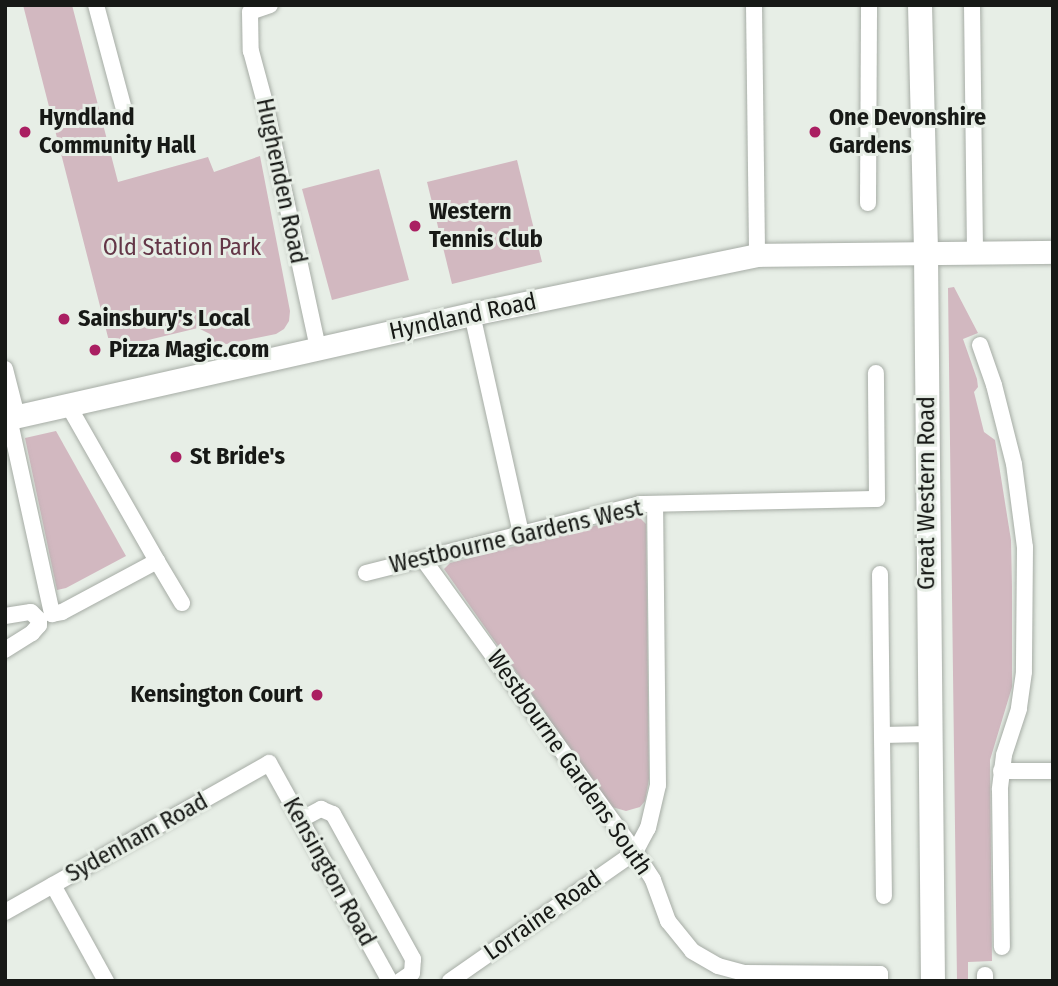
<!DOCTYPE html>
<style>
body{margin:0}
#map{position:relative;width:1058px;height:986px;overflow:hidden;background:#e7eee6;font-family:"Fira Sans Condensed",sans-serif}
div>[style]{position:absolute}
[style*='--x']{left:calc(var(--x)*1px);top:calc(var(--y)*1px);width:calc(var(--w)*1px);rotate:calc(var(--a)*1deg)}
.green>*{inset:0;background:#d2b8c0}
.roads{filter:drop-shadow(0 0 2px #a6aca5) drop-shadow(0 0 2px #a6aca5)}
.street>*{height:16px;margin:-8px;padding:0 8px;transform-origin:8px;border-radius:8px;background:#fff}
.secondary>*{height:23px;margin:-11.5px;padding:0 11.5px;transform-origin:11.5px;border-radius:11.5px;background:#fff}
.primary>*{height:24px;margin:-12px;padding:0 12px;transform-origin:12px;border-radius:12px;background:#fff}
.dots>*{width:19px;height:19px;translate:-50% -50%;box-sizing:border-box;border:4px solid #e7eee6;border-radius:50%}
span{translate:-50% -50%;white-space:nowrap;text-align:center;line-height:1.15;-webkit-text-stroke:6px #e7eee6;paint-order:stroke}
.poi-label{font-size:24px;color:#171916;font-weight:700}
.left{translate:0 -50%;text-align:left}
.right{translate:-100% -50%;text-align:right}
.street-label{font-size:24px;color:#171916}
.park-label{font-size:24px;color:#643647}
.frame{position:absolute;inset:0;border:7px solid #171916;pointer-events:none}
</style>
<div id="map">
<div class="green">
<div style="clip-path:polygon(23px 5px,72px 5px,118px 182px,208px 157px,214px 172px,260px 156px,290px 311px,289px 321px,284px 329px,276px 334px,217px 346px,210px 334px,198px 328px,111px 349px)"></div>
<div style="clip-path:polygon(517px 160px,542px 262px,452px 284px,427px 182px)"></div>
<div style="clip-path:polygon(379px 169px,409px 280px,332px 300px,302px 189px)"></div>
<div style="clip-path:polygon(954px 287px,978px 333px,963px 339px,977px 379px,978px 387px,974px 392px,984px 432px,995px 440px,1011px 540px,1012px 587px,1012px 687px,990px 760px,992px 961px,968px 962px,968px 981px,957px 981px,948px 288px)"></div>
<div style="clip-path:polygon(56px 431px,126px 556px,66px 588px,57px 590px,25px 438px)"></div>
<div style="clip-path:polygon(637px 515px,646px 524px,649px 779px,645px 801px,640px 807px,626px 811px,612px 807px,605px 798px,444px 569px,450px 563px)"></div>
</div>
<div class="roads">
<div class="street">
<div style="--x:96;--y:5;--w:105;--a:75"></div>
<div style="--x:754;--y:5;--w:250;--a:89.3"></div>
<div style="--x:972;--y:5;--w:248;--a:89.3"></div>
<div style="--x:250;--y:12;--w:39;--a:89"></div>
<div style="--x:251;--y:51;--w:54;--a:74.9"></div>
<div style="--x:265;--y:103;--w:252;--a:77.8"></div>
<div style="--x:250;--y:12;--w:21;--a:-19"></div>
<div style="--x:868;--y:203;--w:198;--a:-89.7"></div>
<div style="--x:472;--y:314;--w:225;--a:77.4"></div>
<div style="--x:980;--y:345;--w:42;--a:70.7"></div>
<div style="--x:994;--y:385;--w:81;--a:75.8"></div>
<div style="--x:1014;--y:464;--w:84;--a:82.5"></div>
<div style="--x:1025;--y:547;--w:125;--a:90.5"></div>
<div style="--x:1024;--y:672;--w:37;--a:98"></div>
<div style="--x:1019;--y:709;--w:48;--a:108.1"></div>
<div style="--x:1004;--y:755;--w:35;--a:97"></div>
<div style="--x:1000;--y:790;--w:157;--a:89.3"></div>
<div style="--x:5;--y:369;--w:49;--a:75.7"></div>
<div style="--x:9;--y:418;--w:201;--a:77.6"></div>
<div style="--x:52;--y:614;--w:10;--a:-11"></div>
<div style="--x:62;--y:612;--w:108;--a:-28.2"></div>
<div style="--x:157;--y:561;--w:180;--a:-119.7"></div>
<div style="--x:423;--y:559;--w:362;--a:54.1"></div>
<div style="--x:635;--y:852;--w:33;--a:57"></div>
<div style="--x:653;--y:880;--w:44;--a:69.9"></div>
<div style="--x:668;--y:921;--w:38;--a:51"></div>
<div style="--x:692;--y:951;--w:30;--a:30"></div>
<div style="--x:718;--y:966;--w:27;--a:15"></div>
<div style="--x:744;--y:973;--w:136;--a:0.4"></div>
<div style="--x:880;--y:974;--w:7;--a:90"></div>
<div style="--x:157;--y:561;--w:49;--a:59.2"></div>
<div style="--x:366;--y:573;--w:283;--a:-14.1"></div>
<div style="--x:640;--y:504;--w:237;--a:-1.2"></div>
<div style="--x:877;--y:499;--w:126;--a:-90.5"></div>
<div style="--x:880;--y:574;--w:322;--a:89.3"></div>
<div style="--x:5;--y:616;--w:26;--a:-9"></div>
<div style="--x:31;--y:612;--w:11;--a:45"></div>
<div style="--x:39;--y:620;--w:5;--a:90"></div>
<div style="--x:39;--y:625;--w:11;--a:131"></div>
<div style="--x:32;--y:633;--w:32;--a:148"></div>
<div style="--x:882;--y:735;--w:47;--a:-1.2"></div>
<div style="--x:1001;--y:771;--w:52;--a:0"></div>
<div style="--x:300;--y:820;--w:24;--a:-28"></div>
<div style="--x:321;--y:809;--w:13;--a:23"></div>
<div style="--x:333;--y:814;--w:166;--a:61.1"></div>
<div style="--x:413;--y:959;--w:14;--a:94"></div>
<div style="--x:412;--y:973;--w:14;--a:146"></div>
<div style="--x:53;--y:885;--w:110;--a:61.1"></div>
<div style="--x:5;--y:912;--w:303;--a:-29.4"></div>
<div style="--x:269;--y:763;--w:249;--a:61"></div>
<div style="--x:985;--y:975;--w:6;--a:90"></div>
<div style="--x:450;--y:981;--w:226;--a:-34.9"></div>
<div style="--x:635;--y:852;--w:27;--a:-62"></div>
<div style="--x:648;--y:828;--w:44;--a:-76.9"></div>
<div style="--x:658;--y:785;--w:281;--a:-90.6"></div>
</div>
<div class="secondary">
<div style="--x:5;--y:419;--w:479;--a:-12.7"></div>
<div style="--x:472;--y:314;--w:291;--a:-11.7"></div>
<div style="--x:757;--y:255;--w:296;--a:-0.6"></div>
</div>
<div class="primary">
<div style="--x:920;--y:5;--w:249;--a:88.6"></div>
<div style="--x:926;--y:254;--w:727;--a:89.45"></div>
</div>
</div>
<div class="dots">
<div style="left:25px;top:132px;background:#aa1f62"></div>
<div style="left:815px;top:132px;background:#aa1f62"></div>
<div style="left:415px;top:226px;background:#aa1f62"></div>
<div style="left:64px;top:319px;background:#aa1f62"></div>
<div style="left:95px;top:350px;background:#aa1f62"></div>
<div style="left:176px;top:457px;background:#aa1f62"></div>
<div style="left:317px;top:695px;background:#aa1f62"></div>
</div>
<div class="poi-label">
<span class="left" style="left:39px;top:132px">Hyndland<br>Community Hall</span>
<span class="left" style="left:829px;top:132px">One Devonshire<br>Gardens</span>
<span class="left" style="left:429px;top:226px">Western<br>Tennis Club</span>
<span class="left" style="left:78px;top:319px">Sainsbury's Local</span>
<span class="left" style="left:109px;top:350px">Pizza Magic.com</span>
<span class="left" style="left:190px;top:457px">St Bride's</span>
<span class="right" style="left:303px;top:695px">Kensington Court</span>
</div>
<div class="street-label">
<span style="left:281px;top:181px;rotate:78deg">Hughenden Road</span>
<span style="left:463px;top:317px;rotate:-12deg">Hyndland Road</span>
<span style="left:927px;top:493px;rotate:-90deg">Great Western Road</span>
<span style="left:516px;top:537px;rotate:-13deg">Westbourne Gardens West</span>
<span style="left:569px;top:763px;rotate:55deg">Westbourne Gardens South</span>
<span style="left:137px;top:838px;rotate:-29deg">Sydenham Road</span>
<span style="left:329px;top:872px;rotate:61deg">Kensington Road</span>
<span style="left:543px;top:916px;rotate:-35deg">Lorraine Road</span>
</div>
<div class="park-label">
<span style="left:182px;top:248px">Old Station Park</span>
</div>
<div class="frame"></div>
</div>
